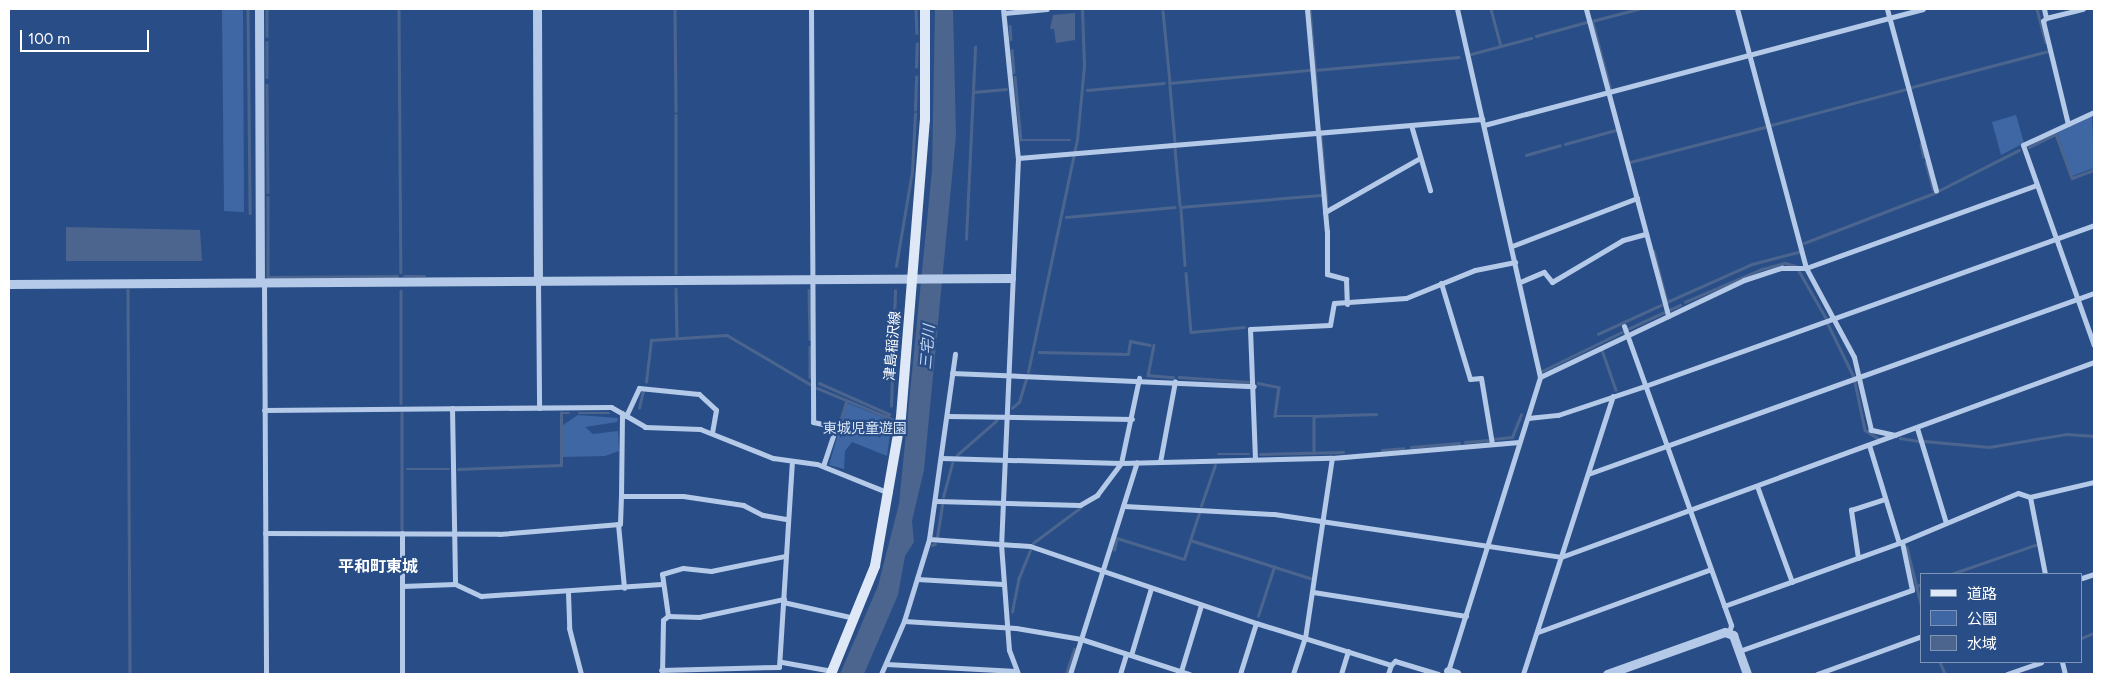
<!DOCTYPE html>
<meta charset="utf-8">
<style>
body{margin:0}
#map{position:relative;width:2103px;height:683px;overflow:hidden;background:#294e87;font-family:Figtree,"Noto Sans JP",sans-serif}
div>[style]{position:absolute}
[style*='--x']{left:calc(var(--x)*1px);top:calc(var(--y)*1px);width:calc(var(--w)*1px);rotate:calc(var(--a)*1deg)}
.green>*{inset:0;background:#3e67a4}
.water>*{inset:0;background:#4b658e}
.stream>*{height:2.5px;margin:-1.25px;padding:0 1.25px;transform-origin:1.25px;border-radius:1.25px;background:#4b658e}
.minor>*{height:5px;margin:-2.5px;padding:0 2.5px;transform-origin:2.5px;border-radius:2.5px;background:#b5cae8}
.tertiary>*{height:9px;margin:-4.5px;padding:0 4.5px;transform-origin:4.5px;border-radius:4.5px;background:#b5cae8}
.secondary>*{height:10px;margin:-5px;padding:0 5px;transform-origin:5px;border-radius:5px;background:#dfe8f7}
span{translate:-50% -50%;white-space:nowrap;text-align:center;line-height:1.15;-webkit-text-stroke:4.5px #294e87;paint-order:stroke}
.street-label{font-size:14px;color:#fff}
.park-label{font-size:14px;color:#d9e5f7}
.water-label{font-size:15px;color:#c1d4ef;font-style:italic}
.quarter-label{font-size:16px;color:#fff;font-weight:700}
.frame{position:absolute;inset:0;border:10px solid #fff;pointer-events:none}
.legend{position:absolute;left:1920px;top:573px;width:162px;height:90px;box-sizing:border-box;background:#294e87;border:1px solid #7f95b7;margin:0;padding:6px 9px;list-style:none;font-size:15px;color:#fff}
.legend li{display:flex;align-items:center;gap:10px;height:25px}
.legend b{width:25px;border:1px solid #7f95b7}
.scale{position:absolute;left:20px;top:30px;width:129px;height:22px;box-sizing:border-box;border:2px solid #fff;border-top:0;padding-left:6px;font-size:15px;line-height:18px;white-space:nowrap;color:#fff;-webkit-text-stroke:4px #294e87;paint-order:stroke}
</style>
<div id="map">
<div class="green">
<div style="clip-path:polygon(222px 9px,243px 9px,244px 212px,224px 211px)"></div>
<div style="clip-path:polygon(2016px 115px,2024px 143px,2001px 155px,1992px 122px)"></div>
<div style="clip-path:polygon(2092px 116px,2094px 168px,2072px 176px,2057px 133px)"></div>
<div style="clip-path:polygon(847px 403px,892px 421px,887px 456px,852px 442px,845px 451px,844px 469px,829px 465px)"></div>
<div style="clip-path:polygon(578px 415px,618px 418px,617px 422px,585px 427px,593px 434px,618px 431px,619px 451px,605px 456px,563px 457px,563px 425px)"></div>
</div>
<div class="water">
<div style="clip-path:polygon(935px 9px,953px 9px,956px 135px,924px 470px,912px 521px,914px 542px,905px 556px,898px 595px,864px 674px,840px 674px,878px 586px,899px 504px,932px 170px)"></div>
<div style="clip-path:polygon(1075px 13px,1075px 40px,1056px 43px,1054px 29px,1050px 29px,1053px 15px)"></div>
<div style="clip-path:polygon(66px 227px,200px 230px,202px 261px,66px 261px)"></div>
</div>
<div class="stream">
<div style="--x:248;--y:9;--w:204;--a:89.4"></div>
<div style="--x:267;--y:9;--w:27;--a:90"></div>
<div style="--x:399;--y:9;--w:263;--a:89.6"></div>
<div style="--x:675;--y:9;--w:102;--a:89.4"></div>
<div style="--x:916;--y:9;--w:24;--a:88"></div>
<div style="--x:1310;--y:9;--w:82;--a:85.1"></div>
<div style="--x:1491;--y:9;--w:38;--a:75"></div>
<div style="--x:2037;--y:9;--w:34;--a:75"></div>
<div style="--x:1163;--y:11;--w:72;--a:84.4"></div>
<div style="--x:1010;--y:26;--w:13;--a:86"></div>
<div style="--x:1536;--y:36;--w:53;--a:-15.4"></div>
<div style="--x:267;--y:42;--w:35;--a:90"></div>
<div style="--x:1012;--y:50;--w:22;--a:85"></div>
<div style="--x:1471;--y:54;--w:62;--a:-14.9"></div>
<div style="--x:916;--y:67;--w:23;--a:-88"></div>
<div style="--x:1315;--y:70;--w:144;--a:-5.2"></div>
<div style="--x:1015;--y:77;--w:63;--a:84.6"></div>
<div style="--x:1021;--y:140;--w:49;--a:0"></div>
<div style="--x:1169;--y:83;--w:142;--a:-5.3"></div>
<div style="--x:267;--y:85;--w:107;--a:89.5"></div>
<div style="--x:1170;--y:86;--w:56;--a:84.9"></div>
<div style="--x:1912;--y:87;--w:141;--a:-14.8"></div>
<div style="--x:1610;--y:89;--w:70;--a:-104.8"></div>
<div style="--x:1592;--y:21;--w:48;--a:-14.6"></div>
<div style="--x:1087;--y:90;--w:77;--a:-5.2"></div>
<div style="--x:973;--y:92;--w:33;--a:-5"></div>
<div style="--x:915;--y:110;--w:33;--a:-88"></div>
<div style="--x:676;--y:115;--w:158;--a:90"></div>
<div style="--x:1771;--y:125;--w:140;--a:-14.9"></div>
<div style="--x:1321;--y:136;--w:66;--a:84.8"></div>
<div style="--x:1565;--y:144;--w:53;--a:-15.4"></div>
<div style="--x:1921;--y:144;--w:13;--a:77"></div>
<div style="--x:2029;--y:147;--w:30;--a:-26"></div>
<div style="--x:2056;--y:134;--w:47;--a:70"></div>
<div style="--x:2072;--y:178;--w:23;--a:-20"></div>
<div style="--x:1175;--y:148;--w:57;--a:85"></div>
<div style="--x:1526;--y:155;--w:35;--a:-16"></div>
<div style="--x:1630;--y:162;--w:139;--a:-14.5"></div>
<div style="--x:1926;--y:162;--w:28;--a:75"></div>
<div style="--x:268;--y:197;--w:80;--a:90"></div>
<div style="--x:268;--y:277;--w:129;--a:-0.4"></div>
<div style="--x:1180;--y:207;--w:141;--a:-4.9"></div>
<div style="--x:1181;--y:209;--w:56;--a:85.9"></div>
<div style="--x:1066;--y:217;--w:109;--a:-5.2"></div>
<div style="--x:966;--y:239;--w:192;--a:-87.3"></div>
<div style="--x:1804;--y:243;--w:139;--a:-21"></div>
<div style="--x:1934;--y:193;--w:95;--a:-26.8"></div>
<div style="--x:1654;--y:251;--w:53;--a:75.7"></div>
<div style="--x:1667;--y:302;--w:93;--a:-24.1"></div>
<div style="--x:1752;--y:264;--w:48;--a:-14.6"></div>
<div style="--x:896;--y:266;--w:96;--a:-80.4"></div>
<div style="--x:912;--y:171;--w:57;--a:-87"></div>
<div style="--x:1799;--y:271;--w:54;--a:60.1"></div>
<div style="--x:1186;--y:273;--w:59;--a:85.2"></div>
<div style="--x:1191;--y:332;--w:53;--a:-5.4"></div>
<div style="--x:404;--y:276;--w:21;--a:0"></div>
<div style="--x:676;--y:289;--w:47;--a:88.8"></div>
<div style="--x:128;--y:290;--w:384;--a:89.7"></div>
<div style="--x:809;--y:290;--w:49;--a:88.8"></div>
<div style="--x:401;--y:291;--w:112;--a:90"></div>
<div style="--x:1685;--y:302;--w:84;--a:-23.2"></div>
<div style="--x:1762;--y:269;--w:24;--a:-15"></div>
<div style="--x:1785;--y:263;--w:11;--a:15"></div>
<div style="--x:1669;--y:310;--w:12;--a:-24"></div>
<div style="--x:1828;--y:324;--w:57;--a:63.9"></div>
<div style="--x:1628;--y:329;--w:40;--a:-25"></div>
<div style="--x:1598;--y:334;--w:69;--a:-24.7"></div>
<div style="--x:1154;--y:345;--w:31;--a:101"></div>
<div style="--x:1148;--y:375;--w:25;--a:5"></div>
<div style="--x:810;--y:347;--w:30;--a:90"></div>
<div style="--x:1602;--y:350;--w:42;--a:70.7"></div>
<div style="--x:1039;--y:352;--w:89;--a:1.3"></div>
<div style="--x:1128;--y:354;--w:13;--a:-81"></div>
<div style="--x:1130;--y:341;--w:20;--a:11"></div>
<div style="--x:1542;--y:371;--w:89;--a:-26"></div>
<div style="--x:1028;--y:372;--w:237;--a:-78.1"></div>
<div style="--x:1077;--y:140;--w:74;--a:-84.6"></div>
<div style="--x:1084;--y:66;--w:57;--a:-92"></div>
<div style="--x:1179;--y:377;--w:70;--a:4.1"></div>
<div style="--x:646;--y:382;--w:42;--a:-83.2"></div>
<div style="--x:651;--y:340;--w:76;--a:-3.8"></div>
<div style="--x:727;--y:335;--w:96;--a:30.6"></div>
<div style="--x:1855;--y:382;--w:49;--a:78.2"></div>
<div style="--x:1865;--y:430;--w:15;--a:32"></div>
<div style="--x:819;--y:383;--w:77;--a:23.9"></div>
<div style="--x:889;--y:414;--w:4;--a:104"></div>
<div style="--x:1258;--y:383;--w:21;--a:11"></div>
<div style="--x:1279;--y:387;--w:29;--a:98"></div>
<div style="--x:1275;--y:416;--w:39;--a:0"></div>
<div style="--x:1314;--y:416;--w:37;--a:90"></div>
<div style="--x:817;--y:388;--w:81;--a:22.5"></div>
<div style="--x:891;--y:406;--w:115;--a:-88"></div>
<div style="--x:639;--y:408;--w:17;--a:-77"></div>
<div style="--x:1012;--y:408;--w:9;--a:-41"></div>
<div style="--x:1019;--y:402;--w:24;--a:-73"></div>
<div style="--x:402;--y:413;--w:116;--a:90"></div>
<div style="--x:579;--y:413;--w:30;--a:0"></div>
<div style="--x:1315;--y:416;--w:61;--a:-1.9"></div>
<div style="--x:839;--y:425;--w:24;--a:-73"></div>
<div style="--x:1900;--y:438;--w:18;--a:9"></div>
<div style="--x:1493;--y:439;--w:19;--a:-6"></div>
<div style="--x:1512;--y:437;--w:24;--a:-68"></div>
<div style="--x:1924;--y:441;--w:65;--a:5.3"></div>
<div style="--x:1989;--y:447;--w:79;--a:-9.5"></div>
<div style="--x:2067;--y:434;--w:27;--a:4"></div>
<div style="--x:1465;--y:442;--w:23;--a:-5"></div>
<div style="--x:1411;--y:447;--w:48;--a:-4.8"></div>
<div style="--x:1382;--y:450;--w:21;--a:-5"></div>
<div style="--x:1218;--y:454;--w:31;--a:0"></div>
<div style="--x:1260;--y:454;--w:83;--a:-1.4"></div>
<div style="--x:957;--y:455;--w:52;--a:-41.1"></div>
<div style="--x:407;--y:469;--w:42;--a:0"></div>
<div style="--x:458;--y:469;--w:103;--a:-2.2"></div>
<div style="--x:561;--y:465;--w:52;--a:-90"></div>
<div style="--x:561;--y:413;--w:8;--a:0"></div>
<div style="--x:943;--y:497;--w:35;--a:-75"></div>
<div style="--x:1201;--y:506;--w:43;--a:-71.1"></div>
<div style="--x:937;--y:537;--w:32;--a:-81"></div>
<div style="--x:1190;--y:540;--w:126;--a:17.6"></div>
<div style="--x:1033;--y:543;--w:59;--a:-36.7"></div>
<div style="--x:932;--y:545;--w:3;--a:-18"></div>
<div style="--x:1907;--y:547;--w:63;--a:76.2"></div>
<div style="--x:1114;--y:550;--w:12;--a:-76"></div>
<div style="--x:1117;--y:538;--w:70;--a:17.4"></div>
<div style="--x:1184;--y:559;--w:48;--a:-71.9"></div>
<div style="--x:1951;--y:574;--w:89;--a:-19"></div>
<div style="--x:1914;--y:587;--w:9;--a:-21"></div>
<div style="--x:1012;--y:612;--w:33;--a:-79"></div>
<div style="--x:1018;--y:580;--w:32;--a:-68"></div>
<div style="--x:1258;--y:616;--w:52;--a:-71.9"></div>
<div style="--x:2082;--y:638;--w:13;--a:-23"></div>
<div style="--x:1940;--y:662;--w:13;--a:67"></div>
<div style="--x:1066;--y:674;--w:26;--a:-72"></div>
</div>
<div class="minor">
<div style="--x:811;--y:9;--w:413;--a:89.7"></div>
<div style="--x:813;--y:422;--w:24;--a:12"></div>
<div style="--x:836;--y:427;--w:41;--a:108.4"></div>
<div style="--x:1003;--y:9;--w:150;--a:84.3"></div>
<div style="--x:1018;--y:158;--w:386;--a:92.5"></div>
<div style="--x:1001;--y:544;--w:106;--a:85.7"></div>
<div style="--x:1009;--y:650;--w:26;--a:69"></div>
<div style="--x:1307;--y:9;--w:223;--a:84.9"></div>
<div style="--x:1327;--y:231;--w:43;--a:90"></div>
<div style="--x:1327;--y:274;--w:20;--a:15"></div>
<div style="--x:1346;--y:279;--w:25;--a:88"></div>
<div style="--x:1586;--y:9;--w:318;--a:75"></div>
<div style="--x:1887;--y:9;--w:188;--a:74.9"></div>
<div style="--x:2044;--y:9;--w:9;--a:77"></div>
<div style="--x:2046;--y:18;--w:38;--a:-14"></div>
<div style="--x:1004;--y:13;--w:43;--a:-5.3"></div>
<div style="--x:2046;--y:18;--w:4;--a:135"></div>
<div style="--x:2043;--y:21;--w:106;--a:76.4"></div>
<div style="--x:2094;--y:112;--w:78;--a:155.1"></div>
<div style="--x:2023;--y:145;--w:212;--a:70.5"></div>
<div style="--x:1411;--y:125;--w:68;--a:73.7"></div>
<div style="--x:1484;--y:125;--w:454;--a:-14.8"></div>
<div style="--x:1018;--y:158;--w:466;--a:-4.8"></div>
<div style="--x:1325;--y:212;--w:109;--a:-29.6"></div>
<div style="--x:1512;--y:246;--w:134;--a:-21"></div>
<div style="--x:538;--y:281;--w:127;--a:89.5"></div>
<div style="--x:264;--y:282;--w:392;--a:89.7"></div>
<div style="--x:1520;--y:282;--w:26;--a:-23"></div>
<div style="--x:1544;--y:272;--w:13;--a:51"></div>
<div style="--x:1552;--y:282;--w:82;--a:-30.6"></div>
<div style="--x:1623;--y:240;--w:24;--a:-15"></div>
<div style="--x:1441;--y:283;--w:100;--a:73.2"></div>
<div style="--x:1470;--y:379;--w:11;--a:-5"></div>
<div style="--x:1481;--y:378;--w:67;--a:80.5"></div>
<div style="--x:1624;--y:326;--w:318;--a:70.3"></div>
<div style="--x:1731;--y:625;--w:8;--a:104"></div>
<div style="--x:952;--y:373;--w:302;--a:2.5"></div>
<div style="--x:1540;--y:377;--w:226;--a:-25.4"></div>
<div style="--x:1744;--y:280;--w:40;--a:-18"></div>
<div style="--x:1782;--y:268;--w:24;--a:0"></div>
<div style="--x:1806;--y:268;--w:268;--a:-104.9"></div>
<div style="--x:452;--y:408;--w:176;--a:89"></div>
<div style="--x:455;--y:584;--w:29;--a:25"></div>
<div style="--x:481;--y:596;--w:181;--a:-3.8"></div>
<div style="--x:264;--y:410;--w:347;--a:-0.5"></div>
<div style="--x:611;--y:407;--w:39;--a:30"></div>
<div style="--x:645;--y:427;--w:55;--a:2.1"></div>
<div style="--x:700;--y:429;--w:79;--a:21.7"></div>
<div style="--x:773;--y:458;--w:44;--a:7.8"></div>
<div style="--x:817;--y:464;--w:78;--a:21.9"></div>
<div style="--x:626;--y:416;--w:31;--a:-65"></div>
<div style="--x:639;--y:388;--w:60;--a:5.7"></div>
<div style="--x:699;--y:394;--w:23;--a:43"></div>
<div style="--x:716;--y:410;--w:23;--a:100"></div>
<div style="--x:947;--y:416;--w:185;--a:0.9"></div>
<div style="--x:1528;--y:418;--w:30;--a:-6"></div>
<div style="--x:1558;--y:415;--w:92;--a:-18.4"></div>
<div style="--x:1645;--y:386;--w:477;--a:-19.7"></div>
<div style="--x:1917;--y:428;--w:99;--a:73"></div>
<div style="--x:1895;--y:435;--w:25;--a:-168"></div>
<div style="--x:1871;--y:430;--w:75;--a:-103.1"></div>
<div style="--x:1854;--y:357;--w:101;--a:-118.3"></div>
<div style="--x:1806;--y:268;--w:245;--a:-19.8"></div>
<div style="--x:1869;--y:445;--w:102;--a:73"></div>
<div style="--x:941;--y:458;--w:180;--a:1.6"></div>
<div style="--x:1121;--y:463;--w:211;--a:-1.4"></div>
<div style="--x:1332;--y:458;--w:188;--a:-4.9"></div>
<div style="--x:1255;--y:459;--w:130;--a:-92.2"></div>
<div style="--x:1250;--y:329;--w:80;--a:-2.9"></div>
<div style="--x:1330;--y:325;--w:22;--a:-80"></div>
<div style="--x:1334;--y:303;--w:72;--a:-4"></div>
<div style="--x:1406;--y:298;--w:74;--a:-22.1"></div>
<div style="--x:1475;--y:270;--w:41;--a:-11.3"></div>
<div style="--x:1160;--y:462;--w:82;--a:-79.5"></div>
<div style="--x:1588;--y:474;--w:537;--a:-19.68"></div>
<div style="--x:1757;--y:486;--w:102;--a:70"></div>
<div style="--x:621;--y:496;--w:83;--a:-89.3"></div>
<div style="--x:2030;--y:497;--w:78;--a:79"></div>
<div style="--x:936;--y:501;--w:144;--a:1.6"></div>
<div style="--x:1080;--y:505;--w:20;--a:-30"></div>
<div style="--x:1097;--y:495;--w:40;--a:-53"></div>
<div style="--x:1121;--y:463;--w:87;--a:-78"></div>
<div style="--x:1124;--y:506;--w:150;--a:3.1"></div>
<div style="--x:1274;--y:514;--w:290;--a:8.5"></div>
<div style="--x:1561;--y:557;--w:568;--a:-20.1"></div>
<div style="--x:618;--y:524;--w:64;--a:84.6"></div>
<div style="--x:265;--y:533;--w:234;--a:0.2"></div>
<div style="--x:499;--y:534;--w:121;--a:-4.7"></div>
<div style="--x:620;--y:524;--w:28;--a:-88"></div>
<div style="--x:621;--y:496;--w:62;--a:0"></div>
<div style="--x:683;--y:496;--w:61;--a:8.5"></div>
<div style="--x:743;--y:505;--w:22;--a:27"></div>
<div style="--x:763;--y:515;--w:23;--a:10"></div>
<div style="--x:402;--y:533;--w:141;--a:90"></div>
<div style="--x:929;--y:539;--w:101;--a:4"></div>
<div style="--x:1030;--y:546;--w:239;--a:18.8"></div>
<div style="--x:1256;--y:623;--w:141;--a:17.3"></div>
<div style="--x:1391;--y:665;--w:6;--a:-45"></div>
<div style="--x:1395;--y:661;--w:45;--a:16.8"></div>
<div style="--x:1858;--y:558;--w:49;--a:-98.3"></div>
<div style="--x:1851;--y:510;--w:35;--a:-18"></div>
<div style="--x:2082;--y:578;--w:13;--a:-18"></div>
<div style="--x:917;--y:579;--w:86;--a:3.3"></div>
<div style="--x:402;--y:586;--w:53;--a:-2.2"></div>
<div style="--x:568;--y:592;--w:36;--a:88"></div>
<div style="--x:569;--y:628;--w:48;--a:75.4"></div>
<div style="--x:1313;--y:592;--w:155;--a:8.9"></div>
<div style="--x:783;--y:602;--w:73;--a:12.7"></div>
<div style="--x:1724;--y:606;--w:186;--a:-19.8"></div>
<div style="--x:1899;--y:543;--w:129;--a:-22.8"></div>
<div style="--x:2018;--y:493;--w:13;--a:18"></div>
<div style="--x:2030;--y:497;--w:66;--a:-13.2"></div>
<div style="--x:668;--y:616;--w:31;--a:2"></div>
<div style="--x:699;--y:617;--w:87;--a:-12"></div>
<div style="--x:904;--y:621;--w:112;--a:3.6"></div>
<div style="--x:1016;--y:628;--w:66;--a:9.6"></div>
<div style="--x:1081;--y:639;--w:114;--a:18"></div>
<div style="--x:1538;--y:632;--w:184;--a:-20"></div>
<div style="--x:1739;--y:651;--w:183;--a:-19.4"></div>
<div style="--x:1912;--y:590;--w:49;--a:-101.8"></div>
<div style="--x:1131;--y:655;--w:70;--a:-73.4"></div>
<div style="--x:782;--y:662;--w:51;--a:10.2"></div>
<div style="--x:2062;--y:662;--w:12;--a:76"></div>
<div style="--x:886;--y:664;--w:130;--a:3.1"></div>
<div style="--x:661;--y:670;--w:118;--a:-1.5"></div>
<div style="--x:779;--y:667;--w:204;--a:-86.4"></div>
<div style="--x:1181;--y:671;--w:69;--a:-73.1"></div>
<div style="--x:1448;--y:671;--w:308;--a:-72.6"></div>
<div style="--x:1540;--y:377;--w:377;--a:-102.7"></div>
<div style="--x:662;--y:674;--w:54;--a:-88.9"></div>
<div style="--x:663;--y:620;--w:6;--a:-39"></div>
<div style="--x:668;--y:616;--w:42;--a:-98.1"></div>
<div style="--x:662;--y:574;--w:22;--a:-16"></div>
<div style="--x:683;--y:568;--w:28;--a:6"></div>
<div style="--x:711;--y:571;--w:76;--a:-11.5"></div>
<div style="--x:881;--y:674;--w:58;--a:-66.5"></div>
<div style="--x:904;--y:621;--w:86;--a:-73"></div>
<div style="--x:929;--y:539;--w:187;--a:-82"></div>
<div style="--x:1070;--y:674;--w:222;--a:-72.5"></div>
<div style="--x:1120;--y:674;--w:21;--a:-73"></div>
<div style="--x:1240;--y:674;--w:53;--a:-72.6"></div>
<div style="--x:1293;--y:674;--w:38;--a:-72"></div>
<div style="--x:1305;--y:638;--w:182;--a:-81.5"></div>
<div style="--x:1341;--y:674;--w:24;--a:-73"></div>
<div style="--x:1388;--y:674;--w:9;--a:-72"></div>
<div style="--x:1523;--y:674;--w:292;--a:-72.1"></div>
<div style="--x:1817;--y:674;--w:112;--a:-19.9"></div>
<div style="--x:2007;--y:674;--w:36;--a:-19"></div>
</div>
<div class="tertiary">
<div style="--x:259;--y:9;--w:273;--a:89.8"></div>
<div style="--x:537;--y:9;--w:272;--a:89.8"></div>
<div style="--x:9;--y:284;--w:1002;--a:-0.34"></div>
<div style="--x:1448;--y:671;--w:9;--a:18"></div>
<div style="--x:1607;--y:674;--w:125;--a:-19.6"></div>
<div style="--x:1725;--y:632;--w:9;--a:21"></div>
<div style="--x:1733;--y:635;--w:41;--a:70.3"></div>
</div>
<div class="secondary">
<div style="--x:831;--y:674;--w:117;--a:-67.8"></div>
<div style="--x:875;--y:566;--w:151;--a:-80.1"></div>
<div style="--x:901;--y:417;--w:298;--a:-85.4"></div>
<div style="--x:925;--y:120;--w:111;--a:-90"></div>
</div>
<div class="street-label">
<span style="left:893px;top:346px;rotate:-85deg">津島稲沢線</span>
</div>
<div class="park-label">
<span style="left:865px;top:429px">東城児童遊園</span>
</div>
<div class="water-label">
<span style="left:928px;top:347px;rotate:-85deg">三宅川</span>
</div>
<div class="quarter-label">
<span style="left:378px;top:567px">平和町東城</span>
</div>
<div class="frame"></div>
<ul class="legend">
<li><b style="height:6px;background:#dfe8f7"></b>道路</li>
<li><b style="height:14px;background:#3e67a4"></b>公園</li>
<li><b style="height:14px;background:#4b658e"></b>水域</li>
</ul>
<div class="scale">100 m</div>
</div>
